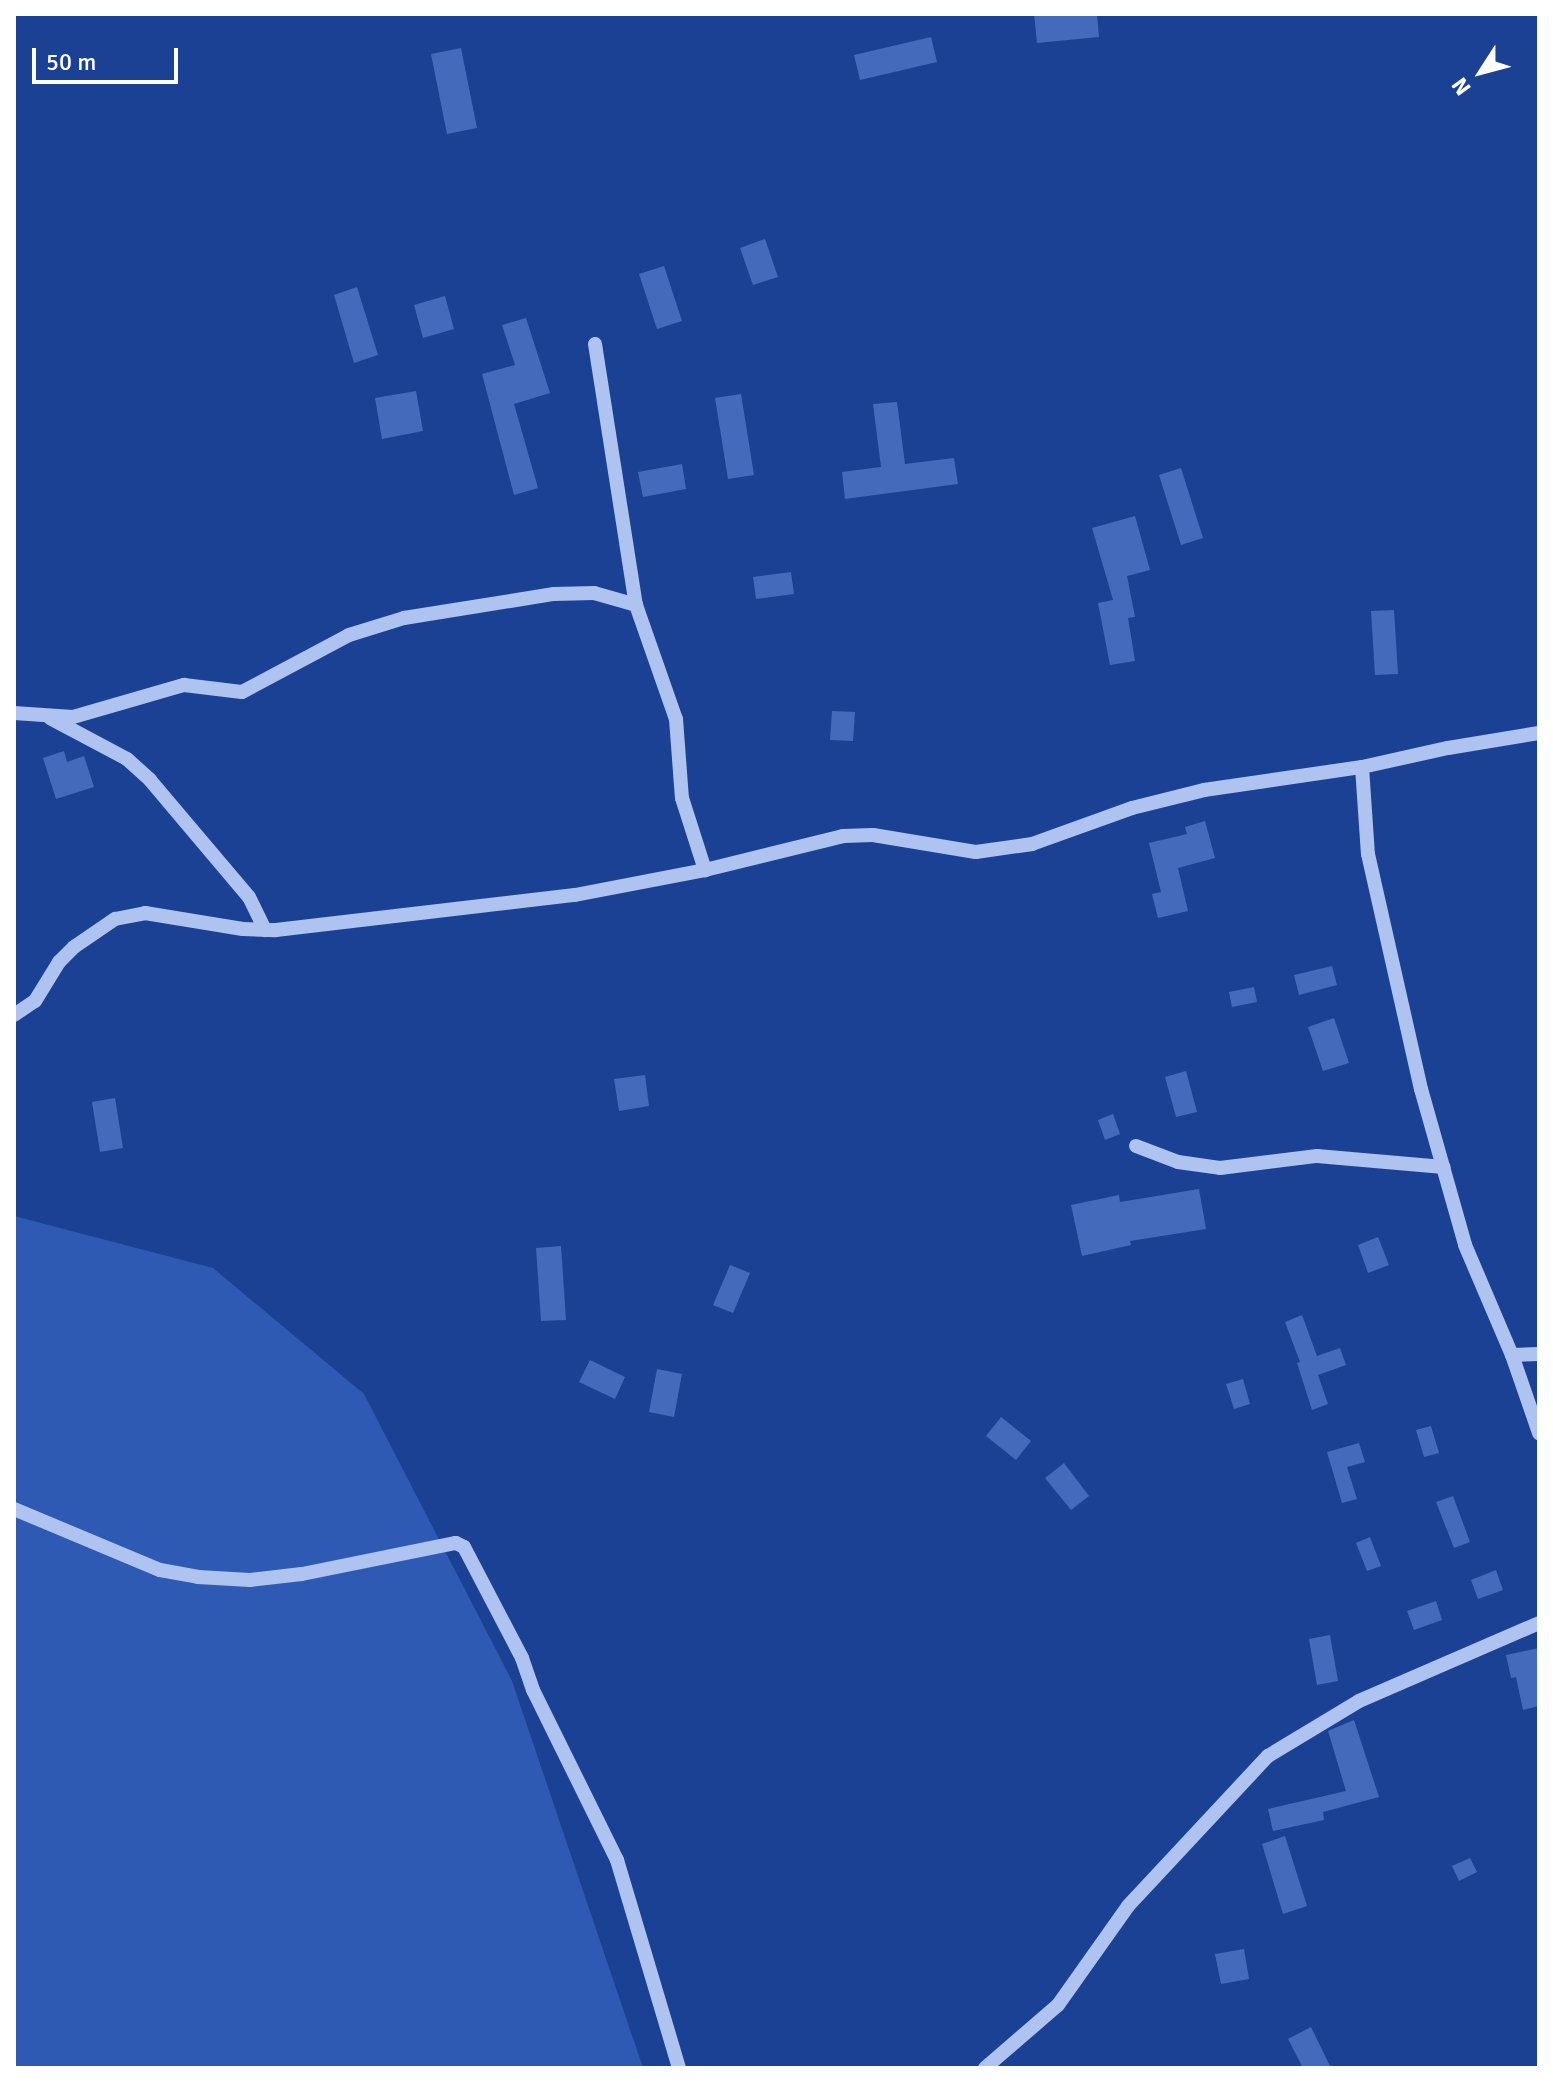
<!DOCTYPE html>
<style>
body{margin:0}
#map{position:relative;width:1553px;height:2082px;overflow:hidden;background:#1b4195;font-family:Signika,sans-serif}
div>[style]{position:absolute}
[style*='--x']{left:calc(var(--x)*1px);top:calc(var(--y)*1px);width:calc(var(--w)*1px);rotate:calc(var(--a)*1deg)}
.green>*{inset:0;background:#2f5ab3}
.building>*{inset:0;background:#446abc}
.minor>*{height:14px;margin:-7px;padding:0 7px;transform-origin:7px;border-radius:7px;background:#aec3ef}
span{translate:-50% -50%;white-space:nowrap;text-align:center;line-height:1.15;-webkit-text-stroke:6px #1b4195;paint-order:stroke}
.frame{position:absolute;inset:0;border:16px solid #fff;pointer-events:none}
.north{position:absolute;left:1441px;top:32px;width:80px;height:80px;-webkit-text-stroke:6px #1b4195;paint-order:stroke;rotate:234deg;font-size:22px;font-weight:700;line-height:32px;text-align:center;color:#fff}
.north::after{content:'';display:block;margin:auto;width:28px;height:36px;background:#fff;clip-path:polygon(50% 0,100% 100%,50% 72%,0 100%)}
.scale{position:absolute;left:32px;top:48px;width:146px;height:36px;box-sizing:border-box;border:4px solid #fff;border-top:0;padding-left:10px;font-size:24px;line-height:28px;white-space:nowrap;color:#fff;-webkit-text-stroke:6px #1b4195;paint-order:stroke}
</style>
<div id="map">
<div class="green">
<div style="clip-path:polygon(14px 1216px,213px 1268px,364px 1394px,512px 1681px,643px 2068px,14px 2068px)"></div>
</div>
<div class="building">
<div style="clip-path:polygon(1034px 14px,1097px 14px,1099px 37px,1037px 43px)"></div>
<div style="clip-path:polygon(931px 37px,937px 62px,860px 80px,854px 55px)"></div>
<div style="clip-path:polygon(461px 48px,477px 128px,447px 134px,431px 54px)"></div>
<div style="clip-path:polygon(765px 239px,778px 277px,753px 285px,740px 248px)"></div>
<div style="clip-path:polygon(664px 266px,682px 321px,657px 329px,639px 274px)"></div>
<div style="clip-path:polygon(357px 287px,378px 355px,354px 363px,334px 295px)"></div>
<div style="clip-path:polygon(445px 296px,454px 329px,423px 338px,414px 305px)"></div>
<div style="clip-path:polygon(526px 318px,550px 393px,514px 404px,538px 488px,514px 495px,482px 374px,515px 365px,502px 325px)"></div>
<div style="clip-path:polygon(416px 391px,423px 431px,382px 439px,375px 398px)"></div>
<div style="clip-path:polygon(741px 394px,754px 475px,728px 479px,715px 398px)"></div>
<div style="clip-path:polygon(897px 402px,905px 464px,954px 458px,958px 484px,845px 499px,842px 472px,881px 467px,873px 404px)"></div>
<div style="clip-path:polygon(682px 464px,686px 489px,643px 497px,638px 472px)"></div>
<div style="clip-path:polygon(1181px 468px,1203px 538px,1181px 545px,1159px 475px)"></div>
<div style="clip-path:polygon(1135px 516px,1150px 570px,1127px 576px,1135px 617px,1128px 618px,1135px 661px,1110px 665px,1098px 603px,1113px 600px,1092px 528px)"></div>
<div style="clip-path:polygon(791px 572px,794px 594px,756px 599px,753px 577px)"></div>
<div style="clip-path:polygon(1394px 610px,1398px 674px,1375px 675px,1371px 611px)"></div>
<div style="clip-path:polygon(832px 711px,855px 712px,853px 741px,830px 740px)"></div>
<div style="clip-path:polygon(64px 751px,67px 762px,84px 756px,94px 787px,56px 799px,43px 758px)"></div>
<div style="clip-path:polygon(1205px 821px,1215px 858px,1178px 868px,1188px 911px,1158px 918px,1152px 894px,1161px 892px,1149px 843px,1187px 834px,1185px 827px)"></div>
<div style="clip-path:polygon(1332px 966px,1337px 985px,1299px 995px,1294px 975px)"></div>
<div style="clip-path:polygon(1254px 987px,1257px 1002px,1232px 1007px,1229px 992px)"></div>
<div style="clip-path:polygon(1334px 1018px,1349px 1063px,1323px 1071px,1308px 1027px)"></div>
<div style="clip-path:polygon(1186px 1071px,1197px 1112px,1176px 1117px,1165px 1077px)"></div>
<div style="clip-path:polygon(645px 1075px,649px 1106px,619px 1111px,614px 1079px)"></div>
<div style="clip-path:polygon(115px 1098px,123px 1148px,100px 1152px,92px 1102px)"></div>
<div style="clip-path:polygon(1113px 1114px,1120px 1134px,1105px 1140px,1098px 1120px)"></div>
<div style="clip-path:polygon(1199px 1189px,1206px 1229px,1130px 1241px,1131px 1245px,1082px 1256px,1071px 1205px,1119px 1195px,1120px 1202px)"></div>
<div style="clip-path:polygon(1378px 1237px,1389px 1265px,1368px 1273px,1358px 1245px)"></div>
<div style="clip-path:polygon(561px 1246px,566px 1320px,541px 1321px,536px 1248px)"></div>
<div style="clip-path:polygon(730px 1265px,750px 1273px,733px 1313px,713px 1305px)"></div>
<div style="clip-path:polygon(1302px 1315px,1317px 1356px,1340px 1348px,1346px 1365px,1318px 1375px,1328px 1404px,1312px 1410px,1297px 1363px,1300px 1362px,1285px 1322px)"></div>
<div style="clip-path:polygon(590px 1360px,625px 1377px,615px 1399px,579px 1382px)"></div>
<div style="clip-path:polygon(657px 1369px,682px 1374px,674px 1417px,649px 1412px)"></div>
<div style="clip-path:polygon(1243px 1379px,1250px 1404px,1234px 1409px,1226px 1384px)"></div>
<div style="clip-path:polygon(1001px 1417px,1031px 1441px,1016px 1460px,986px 1436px)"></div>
<div style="clip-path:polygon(1431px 1426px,1439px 1453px,1424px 1457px,1416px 1430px)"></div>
<div style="clip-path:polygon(1359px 1443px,1365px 1462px,1347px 1467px,1357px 1499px,1342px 1503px,1327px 1452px)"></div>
<div style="clip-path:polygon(1064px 1463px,1089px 1496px,1071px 1510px,1045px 1478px)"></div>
<div style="clip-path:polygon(1453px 1496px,1470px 1542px,1454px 1548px,1436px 1502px)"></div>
<div style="clip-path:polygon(1370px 1537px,1381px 1566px,1367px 1571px,1356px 1543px)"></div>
<div style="clip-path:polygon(1496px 1570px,1503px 1590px,1478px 1599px,1471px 1580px)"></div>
<div style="clip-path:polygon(1436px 1601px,1442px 1620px,1414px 1630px,1407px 1611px)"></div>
<div style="clip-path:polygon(1330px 1635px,1338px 1681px,1317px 1685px,1309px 1639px)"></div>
<div style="clip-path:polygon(1539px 1648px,1539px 1706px,1523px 1710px,1516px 1677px,1511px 1678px,1506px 1655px)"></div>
<div style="clip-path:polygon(1354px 1720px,1379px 1797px,1323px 1812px,1324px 1820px,1273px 1831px,1268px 1809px,1346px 1791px,1328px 1731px)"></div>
<div style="clip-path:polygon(1285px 1836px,1307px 1906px,1283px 1914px,1262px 1844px)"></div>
<div style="clip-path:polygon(1470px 1858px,1477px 1872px,1459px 1881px,1452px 1866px)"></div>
<div style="clip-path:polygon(1244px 1949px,1249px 1979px,1221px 1984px,1215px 1954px)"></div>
<div style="clip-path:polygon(1311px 2027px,1331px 2068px,1303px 2068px,1288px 2039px)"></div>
</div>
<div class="minor">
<div style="--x:595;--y:344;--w:264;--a:81.1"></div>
<div style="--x:636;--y:605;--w:121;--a:70.7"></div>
<div style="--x:676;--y:719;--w:79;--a:85.7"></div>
<div style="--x:682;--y:798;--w:76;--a:72.3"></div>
<div style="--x:14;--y:713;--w:59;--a:3.9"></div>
<div style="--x:73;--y:717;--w:116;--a:-16.1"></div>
<div style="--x:184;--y:685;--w:58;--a:6.9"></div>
<div style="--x:242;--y:692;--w:121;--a:-28"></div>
<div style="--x:349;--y:635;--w:58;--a:-17.2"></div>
<div style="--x:404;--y:618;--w:152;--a:-9.1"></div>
<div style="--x:554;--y:594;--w:40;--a:-1.4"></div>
<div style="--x:594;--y:593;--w:44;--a:15.9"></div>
<div style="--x:50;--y:718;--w:87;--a:28"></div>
<div style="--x:127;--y:759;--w:31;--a:42"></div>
<div style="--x:150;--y:780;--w:153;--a:49.8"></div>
<div style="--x:249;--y:897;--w:37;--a:64"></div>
<div style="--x:1362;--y:767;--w:87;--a:86.1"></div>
<div style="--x:1368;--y:854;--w:241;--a:77.3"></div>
<div style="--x:1421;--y:1089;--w:162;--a:74.2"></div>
<div style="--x:1465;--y:1245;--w:120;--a:66.9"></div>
<div style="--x:1512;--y:1355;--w:83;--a:70.9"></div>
<div style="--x:14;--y:1015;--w:25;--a:-34"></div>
<div style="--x:35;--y:1001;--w:46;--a:-58.4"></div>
<div style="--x:59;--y:962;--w:21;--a:-45"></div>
<div style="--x:74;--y:947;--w:50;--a:-34.3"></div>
<div style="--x:115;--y:919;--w:31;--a:-11"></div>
<div style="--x:145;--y:913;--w:99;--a:9.3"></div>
<div style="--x:243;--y:929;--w:33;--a:2"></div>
<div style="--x:276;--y:930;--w:301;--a:-6.7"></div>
<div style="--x:575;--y:895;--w:132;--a:-10.9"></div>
<div style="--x:705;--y:870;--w:142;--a:-13.8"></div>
<div style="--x:843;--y:836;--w:30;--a:-2"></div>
<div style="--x:873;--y:835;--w:104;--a:9.4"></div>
<div style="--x:976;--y:852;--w:57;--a:-8.1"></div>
<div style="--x:1032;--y:844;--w:106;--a:-19.8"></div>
<div style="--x:1132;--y:808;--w:74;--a:-14"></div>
<div style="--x:1204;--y:790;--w:160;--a:-8.3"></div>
<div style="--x:1362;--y:767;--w:88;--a:-12.5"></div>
<div style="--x:1448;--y:748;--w:92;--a:-9.4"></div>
<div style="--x:1136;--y:1146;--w:45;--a:20.9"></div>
<div style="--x:1178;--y:1162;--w:42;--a:8.1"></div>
<div style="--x:1220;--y:1168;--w:98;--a:-7.1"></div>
<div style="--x:1317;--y:1156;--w:127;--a:5"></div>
<div style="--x:1512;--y:1355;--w:27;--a:-2"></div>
<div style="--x:14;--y:1509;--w:158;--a:22.7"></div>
<div style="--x:160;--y:1570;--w:39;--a:10"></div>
<div style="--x:198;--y:1577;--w:52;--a:3.3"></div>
<div style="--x:250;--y:1580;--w:52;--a:-6.6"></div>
<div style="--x:302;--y:1574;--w:157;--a:-11.4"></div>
<div style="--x:456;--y:1543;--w:9;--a:27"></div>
<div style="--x:464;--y:1547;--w:125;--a:62.4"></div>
<div style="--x:522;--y:1658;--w:34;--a:71"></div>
<div style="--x:533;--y:1690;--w:190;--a:63.7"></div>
<div style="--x:617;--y:1860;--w:217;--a:73.4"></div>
<div style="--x:985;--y:2068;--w:96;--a:-40.8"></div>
<div style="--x:1058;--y:2005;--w:121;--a:-54.7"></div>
<div style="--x:1128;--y:1906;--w:205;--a:-47"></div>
<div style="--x:1268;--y:1756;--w:106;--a:-31.1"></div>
<div style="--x:1359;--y:1701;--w:196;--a:-23.4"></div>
</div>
<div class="frame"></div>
<div class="north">N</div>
<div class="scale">50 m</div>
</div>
